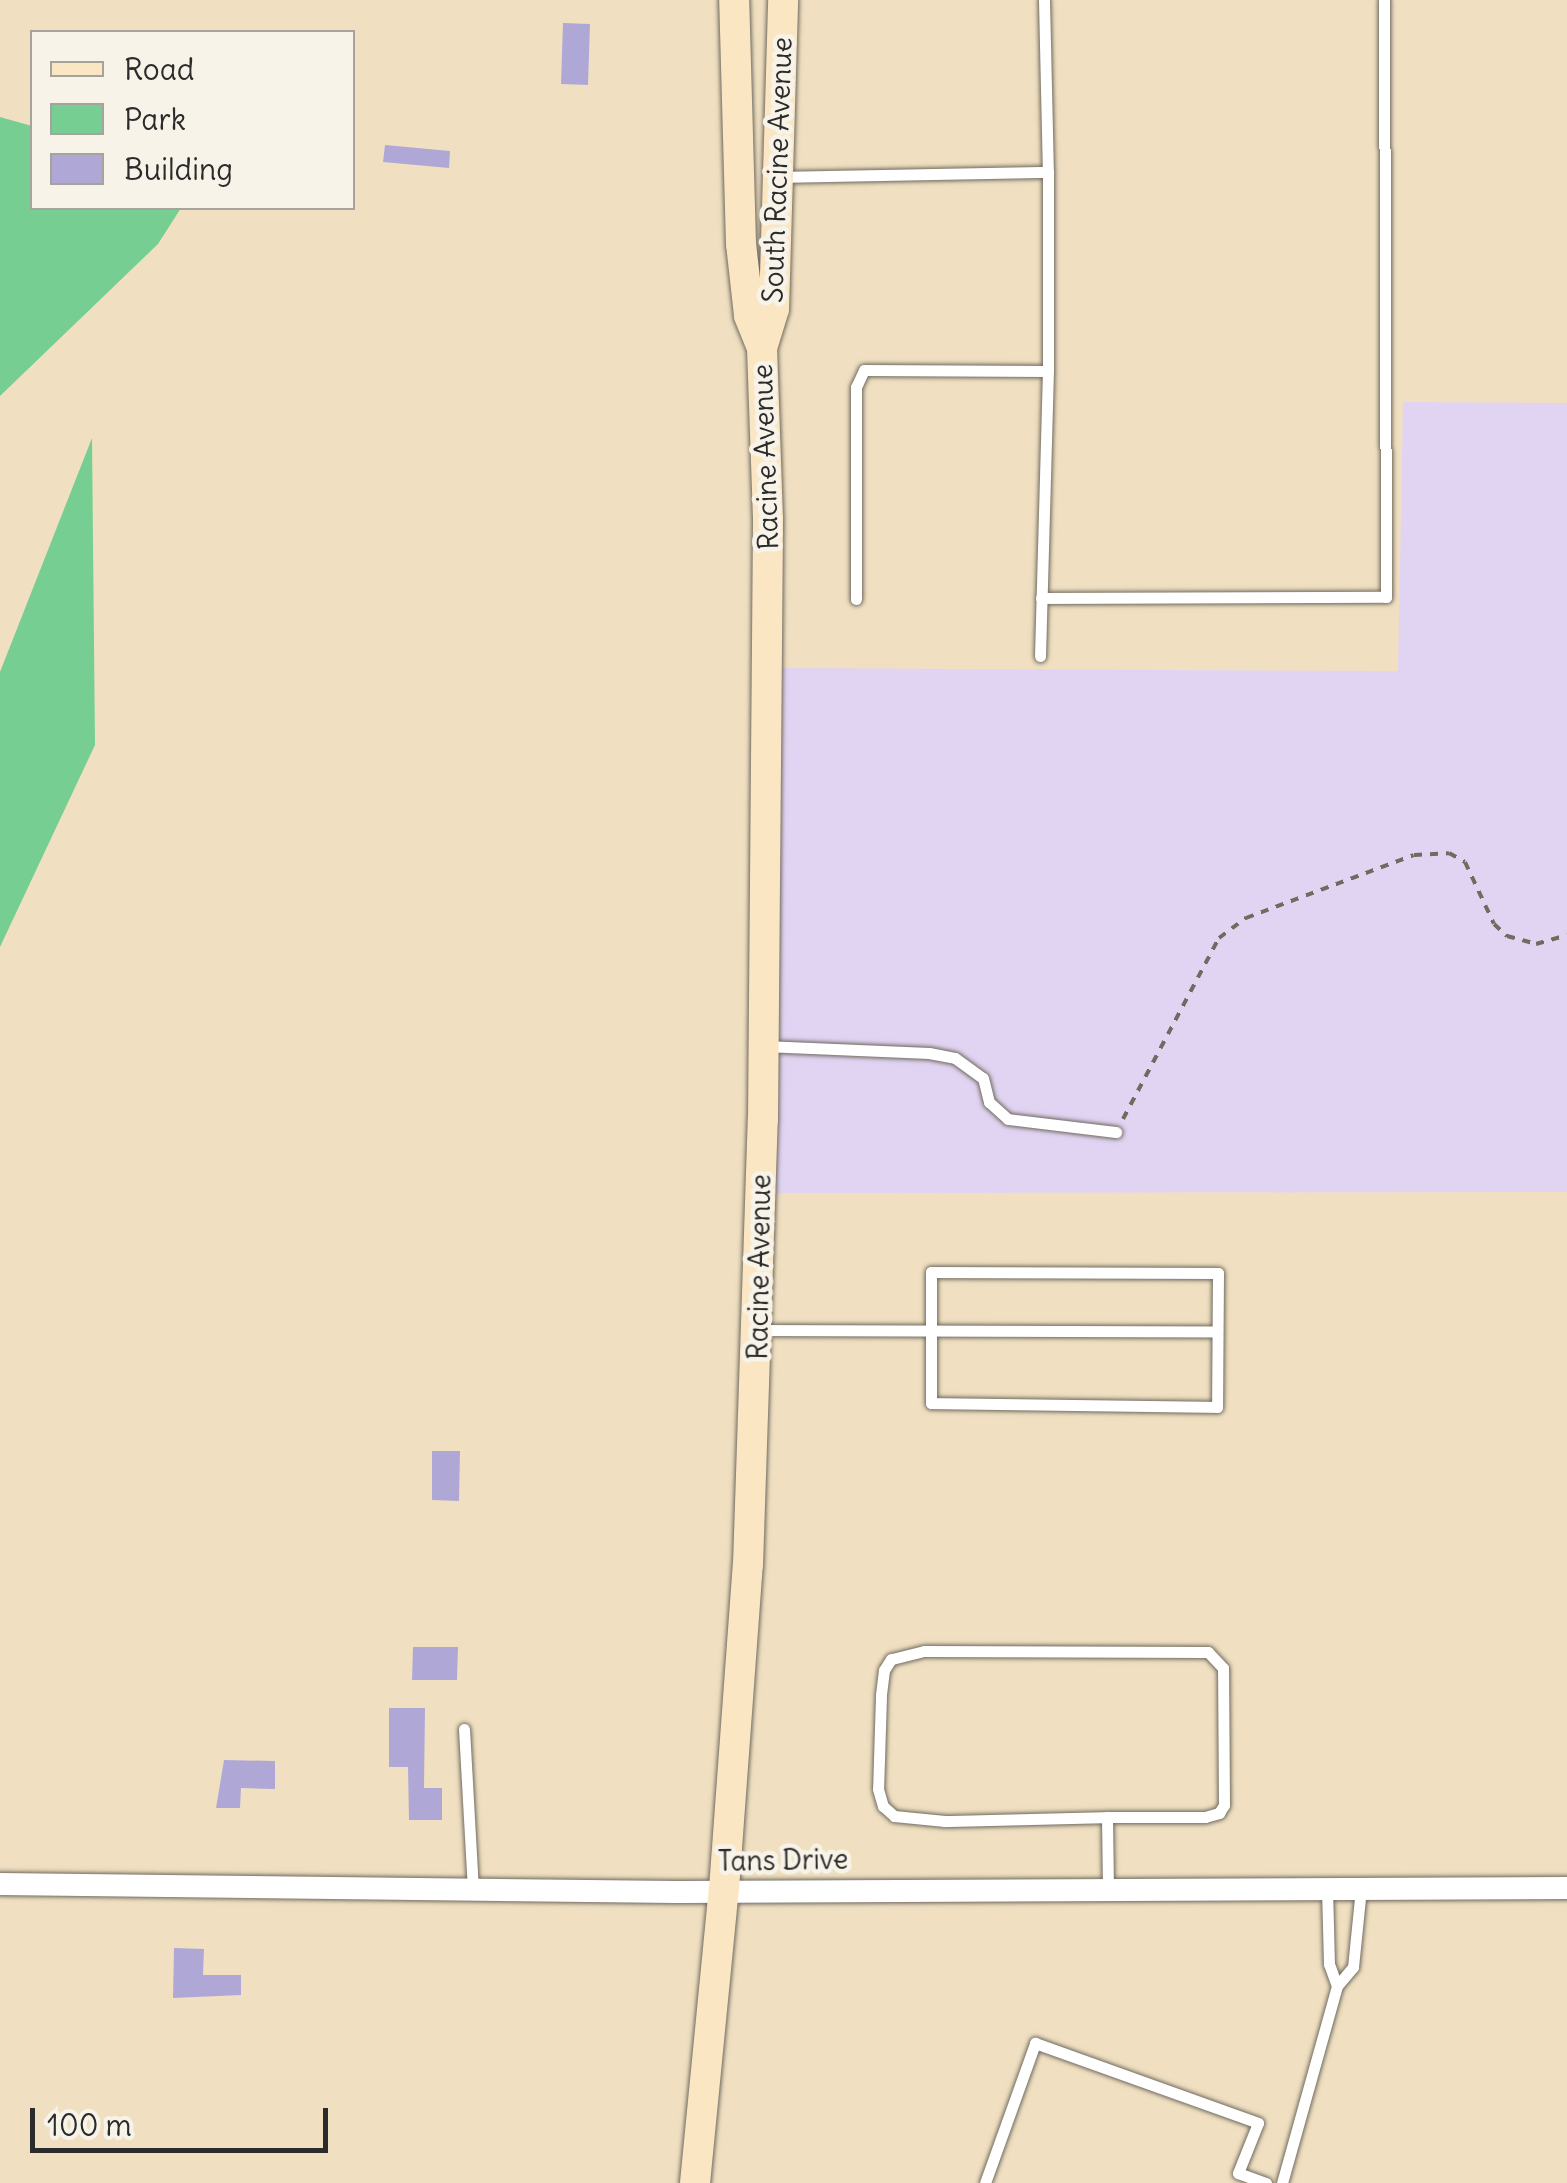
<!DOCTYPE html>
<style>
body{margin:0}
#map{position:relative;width:1567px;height:2183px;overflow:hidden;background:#f0e0c1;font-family:Delius,sans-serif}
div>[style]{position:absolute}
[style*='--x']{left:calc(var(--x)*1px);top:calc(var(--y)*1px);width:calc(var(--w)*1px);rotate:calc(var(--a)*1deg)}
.built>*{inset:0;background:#e1d4f3}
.green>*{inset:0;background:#76ce93}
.building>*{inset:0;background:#afa8d7}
.path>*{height:4px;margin-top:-2px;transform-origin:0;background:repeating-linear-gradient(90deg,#706a60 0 8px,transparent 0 16px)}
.roads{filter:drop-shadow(0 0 2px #706a60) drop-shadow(0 0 2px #706a60)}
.lane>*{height:11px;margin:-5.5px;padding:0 5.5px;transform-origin:5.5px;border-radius:5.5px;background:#fff}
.street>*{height:22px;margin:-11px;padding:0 11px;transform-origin:11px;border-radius:11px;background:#fff}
.secondary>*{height:30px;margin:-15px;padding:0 15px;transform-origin:15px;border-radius:15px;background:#fbe6c4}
span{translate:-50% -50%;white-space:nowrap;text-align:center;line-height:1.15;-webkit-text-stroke:9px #f7f3e8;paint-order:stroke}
.street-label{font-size:28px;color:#2b2b2b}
.legend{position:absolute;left:30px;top:30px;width:325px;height:180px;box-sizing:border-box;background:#f7f3e8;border:2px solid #a5a39c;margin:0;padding:12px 18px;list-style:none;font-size:30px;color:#2b2b2b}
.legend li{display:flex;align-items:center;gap:20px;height:50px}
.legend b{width:50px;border:2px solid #a5a39c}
.scale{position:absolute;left:30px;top:2108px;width:298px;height:45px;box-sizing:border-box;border:5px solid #2b2b2b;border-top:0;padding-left:12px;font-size:30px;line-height:35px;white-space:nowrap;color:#2b2b2b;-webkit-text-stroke:8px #f7f3e8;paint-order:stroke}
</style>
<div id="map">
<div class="built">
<div style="clip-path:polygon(1403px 402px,1567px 403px,1567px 1192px,775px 1193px,781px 668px,1398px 671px)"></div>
</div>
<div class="green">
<div style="clip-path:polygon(0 117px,32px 126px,32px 208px,181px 208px,158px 244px,0 396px)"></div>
<div style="clip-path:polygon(92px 438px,95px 745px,0 947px,0 672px)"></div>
</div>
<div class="building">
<div style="clip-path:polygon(563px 23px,590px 24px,588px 85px,561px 84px)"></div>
<div style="clip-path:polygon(385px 145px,450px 151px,449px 168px,383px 162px)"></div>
<div style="clip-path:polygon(432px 1451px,460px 1451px,459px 1501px,432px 1500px)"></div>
<div style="clip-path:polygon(413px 1647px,458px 1647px,457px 1680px,412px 1680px)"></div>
<div style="clip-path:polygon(389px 1708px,425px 1708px,424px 1788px,442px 1788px,442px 1820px,409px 1820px,408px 1767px,389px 1767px)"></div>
<div style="clip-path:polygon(224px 1760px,275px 1761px,275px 1789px,241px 1788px,240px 1808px,216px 1808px)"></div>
<div style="clip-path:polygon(174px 1948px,204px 1949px,203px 1975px,241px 1975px,241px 1995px,173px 1998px)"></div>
</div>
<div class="path">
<div style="--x:1123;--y:1119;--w:205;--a:-62.1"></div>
<div style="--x:1219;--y:938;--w:34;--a:-37"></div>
<div style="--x:1246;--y:918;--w:179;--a:-20.6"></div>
<div style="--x:1414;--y:855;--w:35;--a:-3"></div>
<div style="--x:1449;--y:853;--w:18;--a:29"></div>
<div style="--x:1465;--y:862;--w:68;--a:64.9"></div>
<div style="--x:1494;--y:924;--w:18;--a:43"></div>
<div style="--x:1507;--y:936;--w:30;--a:15"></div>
<div style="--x:1536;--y:944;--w:32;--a:-16"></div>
</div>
<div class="roads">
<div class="lane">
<div style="--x:1044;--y:0;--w:172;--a:88.7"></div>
<div style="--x:781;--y:177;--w:267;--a:-1.1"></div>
<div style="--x:1048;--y:172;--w:199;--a:90"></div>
<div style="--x:1048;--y:371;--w:184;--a:-179.7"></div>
<div style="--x:864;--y:370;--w:19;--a:115"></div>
<div style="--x:856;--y:387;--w:212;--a:90"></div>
<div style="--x:1041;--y:598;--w:345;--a:-0.2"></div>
<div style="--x:1386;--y:597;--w:597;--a:-90.19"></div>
<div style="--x:1040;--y:656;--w:285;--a:-88.4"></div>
<div style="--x:764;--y:1046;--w:165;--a:2.4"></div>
<div style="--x:929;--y:1053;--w:26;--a:11"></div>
<div style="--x:955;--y:1058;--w:34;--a:36"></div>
<div style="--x:983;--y:1078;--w:25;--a:76"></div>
<div style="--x:989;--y:1102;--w:25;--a:42"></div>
<div style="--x:1008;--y:1119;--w:109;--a:6.9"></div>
<div style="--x:931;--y:1272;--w:287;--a:0.2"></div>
<div style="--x:1218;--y:1273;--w:134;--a:90.4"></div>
<div style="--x:1217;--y:1407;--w:286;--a:-179.2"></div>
<div style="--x:931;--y:1403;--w:131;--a:-90"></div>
<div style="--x:758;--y:1330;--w:459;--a:0.2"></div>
<div style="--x:464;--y:1729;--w:161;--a:86.8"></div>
<div style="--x:1107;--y:1817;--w:98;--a:0"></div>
<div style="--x:1205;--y:1817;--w:15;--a:-16"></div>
<div style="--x:1219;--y:1813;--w:9;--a:-58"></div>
<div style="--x:1224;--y:1805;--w:137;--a:-90.4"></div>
<div style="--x:1223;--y:1668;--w:22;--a:-133"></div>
<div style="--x:1208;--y:1652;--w:284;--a:-179.8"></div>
<div style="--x:924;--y:1651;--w:34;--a:166"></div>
<div style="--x:891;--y:1659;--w:13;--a:122"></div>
<div style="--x:884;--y:1670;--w:26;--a:97"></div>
<div style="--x:881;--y:1696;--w:93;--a:91.8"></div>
<div style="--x:878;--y:1789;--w:18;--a:74"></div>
<div style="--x:883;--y:1806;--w:15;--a:42"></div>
<div style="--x:894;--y:1816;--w:51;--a:5.6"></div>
<div style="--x:945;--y:1821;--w:162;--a:-1.4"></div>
<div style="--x:1107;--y:1817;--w:71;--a:89.2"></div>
<div style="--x:1327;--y:1888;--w:76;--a:88.5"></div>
<div style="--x:1329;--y:1964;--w:23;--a:70"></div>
<div style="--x:1337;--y:1986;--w:25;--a:-50"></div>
<div style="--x:1353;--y:1967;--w:79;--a:-84.2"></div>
<div style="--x:985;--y:2183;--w:149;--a:-70.3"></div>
<div style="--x:1035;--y:2043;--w:237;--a:19.7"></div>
<div style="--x:1258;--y:2123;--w:54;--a:111.8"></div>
<div style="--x:1238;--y:2173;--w:30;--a:20"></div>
<div style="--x:1282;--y:2183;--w:205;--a:-74.4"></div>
</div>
<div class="street">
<div style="--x:0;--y:1884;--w:677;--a:0.68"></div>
<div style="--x:677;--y:1892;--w:890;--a:-0.26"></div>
</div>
<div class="secondary">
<div style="--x:762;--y:348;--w:41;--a:-72.9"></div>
<div style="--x:774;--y:309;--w:309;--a:-88.3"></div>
<div style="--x:695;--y:2183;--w:295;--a:-84.4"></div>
<div style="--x:724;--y:1889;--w:325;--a:-85.8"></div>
<div style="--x:748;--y:1565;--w:445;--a:-88.1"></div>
<div style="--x:763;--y:1120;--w:601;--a:-89.52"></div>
<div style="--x:768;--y:519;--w:171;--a:-92"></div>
<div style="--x:762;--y:348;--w:35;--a:-112"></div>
<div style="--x:749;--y:315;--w:71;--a:-96.4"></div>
<div style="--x:741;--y:244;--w:244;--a:-91.6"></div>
</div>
</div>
<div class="street-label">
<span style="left:777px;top:170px;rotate:-88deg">South Racine Avenue</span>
<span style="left:765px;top:457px;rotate:-92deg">Racine Avenue</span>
<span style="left:759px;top:1267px;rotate:-89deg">Racine Avenue</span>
<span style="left:783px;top:1860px;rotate:-1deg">Tans Drive</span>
</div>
<ul class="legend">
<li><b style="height:12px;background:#fbe6c4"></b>Road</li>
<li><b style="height:28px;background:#76ce93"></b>Park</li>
<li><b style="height:28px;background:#afa8d7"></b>Building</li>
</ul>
<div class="scale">100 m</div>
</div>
